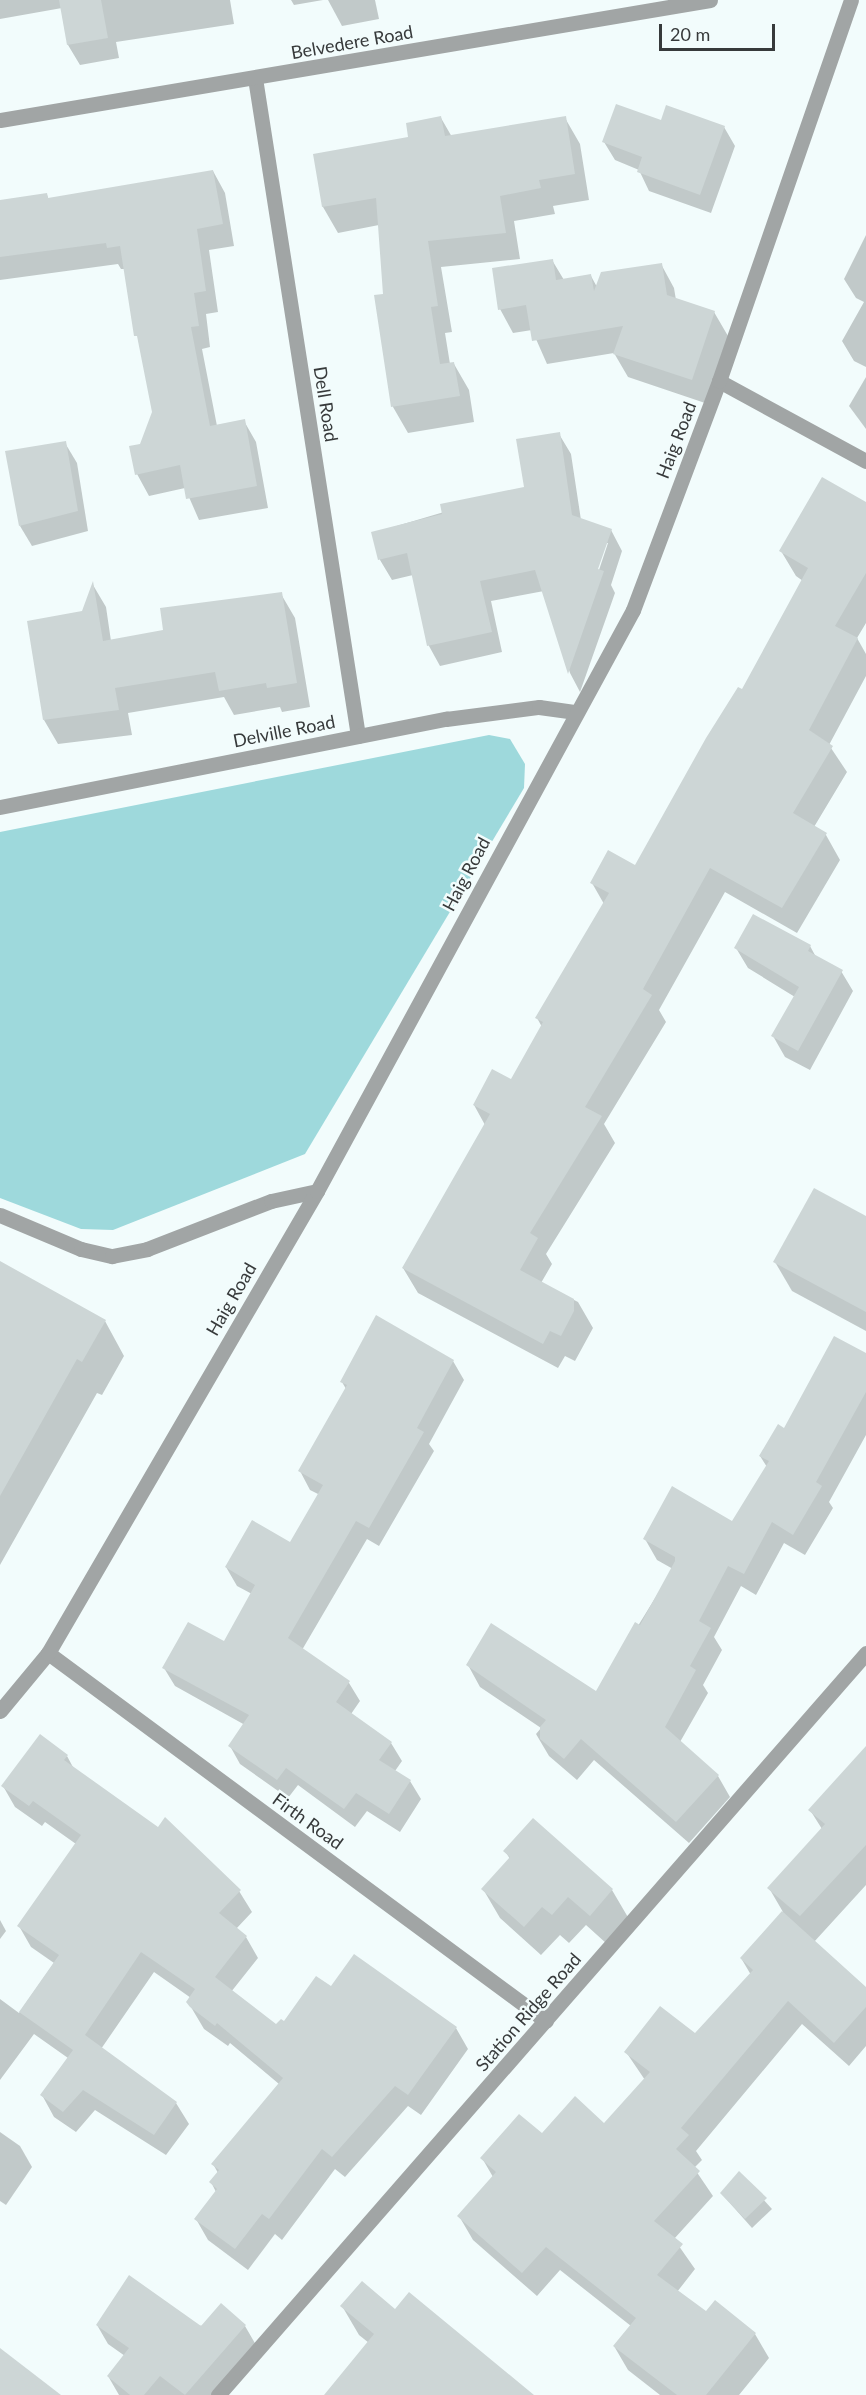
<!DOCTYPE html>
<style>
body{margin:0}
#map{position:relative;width:866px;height:2395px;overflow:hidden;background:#f2fcfc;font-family:Lato,sans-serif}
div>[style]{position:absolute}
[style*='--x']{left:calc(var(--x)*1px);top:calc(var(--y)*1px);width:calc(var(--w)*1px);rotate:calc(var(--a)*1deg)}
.green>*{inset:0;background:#9ed9dc}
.shadow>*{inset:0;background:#0003}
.building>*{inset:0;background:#cdd6d6}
.service>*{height:15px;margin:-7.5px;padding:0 7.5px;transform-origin:7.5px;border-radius:7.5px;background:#a1a5a5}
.minor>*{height:15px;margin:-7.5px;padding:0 7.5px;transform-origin:7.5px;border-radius:7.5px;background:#a1a5a5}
span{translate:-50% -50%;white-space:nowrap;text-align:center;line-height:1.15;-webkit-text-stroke:5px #f2fcfc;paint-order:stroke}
.street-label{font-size:18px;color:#373a3b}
.scale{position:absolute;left:659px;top:24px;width:116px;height:27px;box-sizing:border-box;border:3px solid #373a3b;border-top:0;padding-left:8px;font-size:18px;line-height:21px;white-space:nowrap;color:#373a3b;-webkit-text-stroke:4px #f2fcfc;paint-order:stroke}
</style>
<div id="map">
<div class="green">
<div style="clip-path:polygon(489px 735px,510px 739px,525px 764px,524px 788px,305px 1154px,113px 1230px,81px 1229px,0 1198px,0 832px)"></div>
</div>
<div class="shadow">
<div style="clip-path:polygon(0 0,230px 0,234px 24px,116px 42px,119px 58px,80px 65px,68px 45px,62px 8px,0 19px)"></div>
<div style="clip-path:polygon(291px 0,323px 0,294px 5px)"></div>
<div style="clip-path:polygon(328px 0,375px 0,379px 19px,342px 26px)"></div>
<div style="clip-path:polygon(441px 118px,452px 137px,565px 118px,580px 144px,589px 200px,553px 206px,555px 214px,514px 221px,520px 259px,441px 267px,452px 332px,445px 333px,450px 364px,454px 364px,469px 390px,474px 422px,408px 433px,393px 407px,379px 225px,338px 233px,323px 207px,315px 155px,410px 138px)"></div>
<div style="clip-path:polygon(662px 122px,724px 127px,735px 146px,711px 213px,649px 191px,639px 170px,615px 160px,604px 142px)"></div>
<div style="clip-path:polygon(213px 171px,225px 193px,234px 246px,209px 250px,218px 312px,206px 314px,210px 347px,202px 349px,217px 426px,244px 421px,256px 442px,268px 508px,199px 520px,185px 488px,149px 496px,137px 474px,153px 412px,126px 269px,121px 269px,118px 264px,0 280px,0 201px,47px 195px,49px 200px)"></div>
<div style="clip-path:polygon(866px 235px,866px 367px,854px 361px,842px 341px,864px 302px,856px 298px,844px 279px)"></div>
<div style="clip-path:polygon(552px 260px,564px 280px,591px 276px,597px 287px,661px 264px,674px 288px,676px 300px,714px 312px,728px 336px,705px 403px,628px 377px,614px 353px,547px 364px,532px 330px,513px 333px,500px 309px)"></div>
<div style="clip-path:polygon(866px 377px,866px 429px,849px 406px)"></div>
<div style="clip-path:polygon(evenodd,559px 434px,571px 454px,581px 520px,611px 530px,622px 551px,611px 585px,615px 593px,580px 692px,570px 673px,544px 591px,491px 601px,502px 652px,440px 666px,429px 646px,413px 575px,392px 580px,380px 560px,373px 533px,525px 488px,559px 434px,605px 543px,608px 543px,597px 576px,594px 575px,605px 543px)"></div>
<div style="clip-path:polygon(65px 443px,77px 463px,88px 531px,32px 546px,20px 526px)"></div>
<div style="clip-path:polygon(866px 504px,866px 623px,857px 638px,866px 654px,866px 676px,829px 745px,847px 772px,814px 827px,826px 835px,840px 860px,797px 933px,725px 892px,659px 1010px,666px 1022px,604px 1124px,615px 1143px,546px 1254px,552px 1264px,541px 1283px,578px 1302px,593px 1328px,575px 1361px,565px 1356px,558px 1368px,418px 1293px,403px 1268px,485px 1125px,474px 1105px,512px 1081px,542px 1027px,537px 1018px,604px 904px,592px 883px,635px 867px,743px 691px,803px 581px,796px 576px,781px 551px)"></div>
<div style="clip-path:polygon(93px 585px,106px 607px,111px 641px,165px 631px,281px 594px,295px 618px,310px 707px,282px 712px,280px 707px,234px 715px,224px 697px,128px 713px,132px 735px,58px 744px,44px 720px)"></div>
<div style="clip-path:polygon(810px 946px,816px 957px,841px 971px,853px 991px,810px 1070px,785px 1057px,773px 1036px,795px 997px,748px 968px,736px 948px)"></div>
<div style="clip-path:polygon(866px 1217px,866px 1331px,792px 1291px,775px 1262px)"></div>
<div style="clip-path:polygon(0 1263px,105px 1321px,124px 1356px,102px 1395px,97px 1393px,0 1565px)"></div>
<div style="clip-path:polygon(866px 1355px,866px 1435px,829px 1502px,833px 1508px,805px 1555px,784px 1543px,756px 1595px,741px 1586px,714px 1637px,722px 1650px,703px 1685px,708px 1693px,680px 1742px,718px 1776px,730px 1797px,689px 1843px,594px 1760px,577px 1780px,549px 1756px,536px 1734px,541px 1728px,480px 1687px,468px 1665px,596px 1694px,673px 1569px,657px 1560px,645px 1539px,733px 1523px,767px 1467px,760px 1456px)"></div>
<div style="clip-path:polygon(453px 1361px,464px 1380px,429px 1444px,434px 1451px,379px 1546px,367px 1539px,302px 1650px,349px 1683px,360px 1701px,351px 1714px,391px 1743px,402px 1761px,395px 1771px,410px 1781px,421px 1799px,400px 1832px,367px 1811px,355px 1827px,298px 1785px,288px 1798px,240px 1764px,230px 1746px,245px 1725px,175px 1686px,164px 1668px,224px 1643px,252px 1594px,237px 1586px,226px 1567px,291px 1544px,320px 1495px,310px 1490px,300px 1471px,346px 1389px,342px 1382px)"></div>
<div style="clip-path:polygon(67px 1756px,74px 1769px,239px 1891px,252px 1912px,236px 1929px,246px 1937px,258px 1958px,231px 1992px,276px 2027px,331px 1988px,456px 2028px,468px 2049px,421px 2115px,408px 2106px,345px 2177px,335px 2169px,282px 2240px,275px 2234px,248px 2270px,208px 2240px,196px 2219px,216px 2192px,211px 2182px,218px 2173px,213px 2164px,279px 2084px,230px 2043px,228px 2046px,204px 2029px,188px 2002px,191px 1998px,154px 1972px,101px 2049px,176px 2103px,189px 2124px,166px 2155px,95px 2110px,76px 2132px,54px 2117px,42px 2095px,68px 2058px,34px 2034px,0 2080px,0 1999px,19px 2013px,54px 1963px,31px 1947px,19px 1926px,76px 1844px,45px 1822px,42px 1826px,15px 1807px,3px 1786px)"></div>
<div style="clip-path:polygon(866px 1776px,866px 1885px,814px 1942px,866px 1989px,866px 2046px,849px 2066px,802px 2024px,696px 2151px,702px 2160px,694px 2168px,713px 2196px,674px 2239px,695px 2269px,677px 2292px,706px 2313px,715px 2302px,755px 2334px,769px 2358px,739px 2395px,660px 2395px,628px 2370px,614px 2346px,631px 2326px,560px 2270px,537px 2296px,473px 2240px,459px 2216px,493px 2177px,482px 2158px,542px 2135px,604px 2125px,645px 2080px,626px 2052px,695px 2035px,751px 1975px,741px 1958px,783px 1912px,769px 1888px,822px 1829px,810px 1810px)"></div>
<div style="clip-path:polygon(534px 1820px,612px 1890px,629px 1919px,607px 1944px,586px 1925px,569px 1943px,560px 1935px,541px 1955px,500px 1918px,483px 1889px,510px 1859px,505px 1851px)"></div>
<div style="clip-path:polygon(0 1920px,6px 1931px,0 1939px)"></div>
<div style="clip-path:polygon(0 2132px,20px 2146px,32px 2167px,6px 2205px,0 2201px)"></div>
<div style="clip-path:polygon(739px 2173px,772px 2209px,752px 2228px,721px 2193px)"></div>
<div style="clip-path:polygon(342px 2306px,395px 2311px,531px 2395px,341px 2395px,369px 2343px,359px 2335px)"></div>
<div style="clip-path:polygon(97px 2325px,245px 2326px,256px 2345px,212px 2395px,119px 2395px,108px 2376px,125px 2356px,108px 2344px)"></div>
</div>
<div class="building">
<div style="clip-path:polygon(59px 0,101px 0,108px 38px,67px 45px)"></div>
<div style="clip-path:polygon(616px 104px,661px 120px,666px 105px,725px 126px,700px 195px,637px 172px,642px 157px,602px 142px)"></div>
<div style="clip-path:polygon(441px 116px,445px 136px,566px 116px,575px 174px,539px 180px,541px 188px,500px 196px,506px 233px,428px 241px,438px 306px,431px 307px,440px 364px,454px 362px,460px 396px,391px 407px,374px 295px,383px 294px,376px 198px,322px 207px,313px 154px,408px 137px,406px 123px)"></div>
<div style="clip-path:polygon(213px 170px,223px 224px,197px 229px,206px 291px,194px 293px,199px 326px,191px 327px,210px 426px,245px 419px,257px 486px,186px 499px,180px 465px,135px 475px,129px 446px,140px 444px,152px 412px,137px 336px,134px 336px,120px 246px,107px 248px,106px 243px,0 257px,0 200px,47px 193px,48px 198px)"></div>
<div style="clip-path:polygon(553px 259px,556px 280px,591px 274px,594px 291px,601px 272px,662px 263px,667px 295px,715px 311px,692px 380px,613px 354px,623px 326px,532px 341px,526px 305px,498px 310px,492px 268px)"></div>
<div style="clip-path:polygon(560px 432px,572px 515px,612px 529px,598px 569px,604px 571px,568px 674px,535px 570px,480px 581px,492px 632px,427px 646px,407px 553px,378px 560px,371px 532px,442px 514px,440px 504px,524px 487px,516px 439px)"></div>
<div style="clip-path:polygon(66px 441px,78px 511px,19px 526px,5px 451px)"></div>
<div style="clip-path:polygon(822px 477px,866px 502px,866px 573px,835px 626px,858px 638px,809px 730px,833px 746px,793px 813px,827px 833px,782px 908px,710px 868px,643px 989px,652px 995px,585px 1107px,602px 1116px,530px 1233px,538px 1238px,520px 1270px,574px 1299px,574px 1311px,561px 1336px,550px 1331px,543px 1344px,402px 1268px,490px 1114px,473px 1105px,492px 1069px,511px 1079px,543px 1022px,535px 1018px,609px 893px,590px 883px,608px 850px,635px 865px,706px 738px,738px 687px,742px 689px,808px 568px,779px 551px)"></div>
<div style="clip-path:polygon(93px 581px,103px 641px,163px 630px,160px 608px,282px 592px,297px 683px,267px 688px,266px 683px,219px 691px,215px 672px,115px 688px,119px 710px,43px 720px,27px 621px,82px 611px)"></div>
<div style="clip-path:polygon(753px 914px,811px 945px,808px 951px,843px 970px,798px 1051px,771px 1036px,799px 987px,734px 948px)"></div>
<div style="clip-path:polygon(814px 1188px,866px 1216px,866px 1312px,773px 1262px)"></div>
<div style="clip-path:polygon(0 1261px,106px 1320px,82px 1362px,77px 1359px,0 1496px)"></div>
<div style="clip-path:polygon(376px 1315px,454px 1360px,417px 1428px,424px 1432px,369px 1528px,356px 1521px,288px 1638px,350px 1681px,336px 1702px,392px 1742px,379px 1760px,411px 1780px,389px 1814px,356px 1793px,344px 1809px,286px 1768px,277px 1780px,228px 1746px,249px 1715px,162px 1668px,188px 1622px,224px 1641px,255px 1585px,225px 1567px,252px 1520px,290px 1542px,323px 1485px,298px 1471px,347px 1385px,340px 1382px)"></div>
<div style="clip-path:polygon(834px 1336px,866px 1353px,866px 1392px,816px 1482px,822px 1486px,793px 1535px,772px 1522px,744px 1574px,728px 1566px,699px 1621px,711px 1628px,690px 1666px,696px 1670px,665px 1727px,719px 1775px,676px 1822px,581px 1739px,564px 1759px,540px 1739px,540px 1727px,546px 1720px,466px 1665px,491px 1623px,596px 1691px,635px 1622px,640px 1625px,675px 1561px,675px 1557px,643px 1539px,672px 1486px,732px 1521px,769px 1461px,759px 1456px,778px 1424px,784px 1428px)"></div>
<div style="clip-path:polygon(40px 1734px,68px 1755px,64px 1760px,158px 1827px,165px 1817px,241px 1890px,219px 1913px,247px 1936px,215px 1977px,276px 2024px,281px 2019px,284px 2021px,316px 1976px,331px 1986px,354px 1954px,457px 2027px,408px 2095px,395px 2086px,332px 2157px,322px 2149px,269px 2219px,262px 2214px,235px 2249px,194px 2219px,217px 2189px,209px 2182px,219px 2170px,211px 2164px,283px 2078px,217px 2023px,215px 2026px,190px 2007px,186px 2002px,195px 1989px,141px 1952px,85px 2035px,177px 2102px,154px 2135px,83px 2090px,63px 2112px,40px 2095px,73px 2050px,19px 2012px,59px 1955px,17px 1926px,81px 1835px,33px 1801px,29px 1806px,1px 1786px)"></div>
<div style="clip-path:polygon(866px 1746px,866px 1845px,800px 1916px,767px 1888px,825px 1824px,808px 1810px)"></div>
<div style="clip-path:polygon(533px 1818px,613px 1889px,590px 1916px,568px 1897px,552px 1915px,542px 1907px,524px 1927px,481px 1889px,510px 1857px,503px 1851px)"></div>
<div style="clip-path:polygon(782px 1911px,866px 1987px,866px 2007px,834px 2043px,788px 2001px,681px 2128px,689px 2135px,676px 2149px,700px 2171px,654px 2221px,683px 2244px,657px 2275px,706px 2311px,715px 2300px,756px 2333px,706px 2395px,677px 2395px,613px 2346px,636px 2318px,546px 2247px,522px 2273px,457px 2216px,496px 2172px,480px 2158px,519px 2114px,542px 2133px,575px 2096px,604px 2123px,650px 2072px,624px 2052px,660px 2006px,695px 2033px,753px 1970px,740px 1958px)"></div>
<div style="clip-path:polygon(739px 2171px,767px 2198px,745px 2219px,720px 2193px)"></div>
<div style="clip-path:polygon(129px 2275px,201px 2326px,221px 2303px,246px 2325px,185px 2395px,160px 2376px,144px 2395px,130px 2395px,107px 2376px,129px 2348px,96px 2325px)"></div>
<div style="clip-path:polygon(362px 2281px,395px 2309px,409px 2292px,534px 2395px,324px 2395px,374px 2334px,340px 2306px)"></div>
<div style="clip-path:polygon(0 2348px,61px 2395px,0 2395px)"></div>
</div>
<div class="service">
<div style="--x:0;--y:1215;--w:88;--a:22.8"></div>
<div style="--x:81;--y:1249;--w:32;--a:13"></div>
<div style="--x:112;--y:1256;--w:36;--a:-11"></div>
<div style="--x:147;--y:1249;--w:133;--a:-21.2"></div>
<div style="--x:271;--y:1201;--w:47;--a:-12.3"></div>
</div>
<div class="minor">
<div style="--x:255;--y:78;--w:666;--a:81.1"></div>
<div style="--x:0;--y:120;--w:720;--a:-9.59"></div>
<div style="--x:719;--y:381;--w:167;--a:28.6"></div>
<div style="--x:0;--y:807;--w:455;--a:-11.2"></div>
<div style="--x:446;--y:719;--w:94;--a:-7.4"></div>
<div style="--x:539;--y:707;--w:37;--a:8"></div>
<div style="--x:48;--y:1653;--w:619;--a:36.46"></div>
<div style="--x:0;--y:1711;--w:75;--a:-50.4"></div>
<div style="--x:48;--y:1653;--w:535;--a:-59.79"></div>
<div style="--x:317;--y:1191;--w:661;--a:-61.46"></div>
<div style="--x:633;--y:610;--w:245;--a:-69.4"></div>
<div style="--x:719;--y:381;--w:403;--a:-70.9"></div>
<div style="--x:218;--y:2395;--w:985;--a:-48.87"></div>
</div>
<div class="street-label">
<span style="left:352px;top:42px;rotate:-10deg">Belvedere Road</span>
<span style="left:326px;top:404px;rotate:81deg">Dell Road</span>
<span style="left:676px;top:440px;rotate:-69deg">Haig Road</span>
<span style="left:284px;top:731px;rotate:-11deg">Delville Road</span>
<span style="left:466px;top:874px;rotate:-62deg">Haig Road</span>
<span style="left:231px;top:1299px;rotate:-60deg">Haig Road</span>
<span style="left:308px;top:1821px;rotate:36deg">Firth Road</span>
<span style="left:528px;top:2012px;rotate:-49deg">Station Ridge Road</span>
</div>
<div class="scale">20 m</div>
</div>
